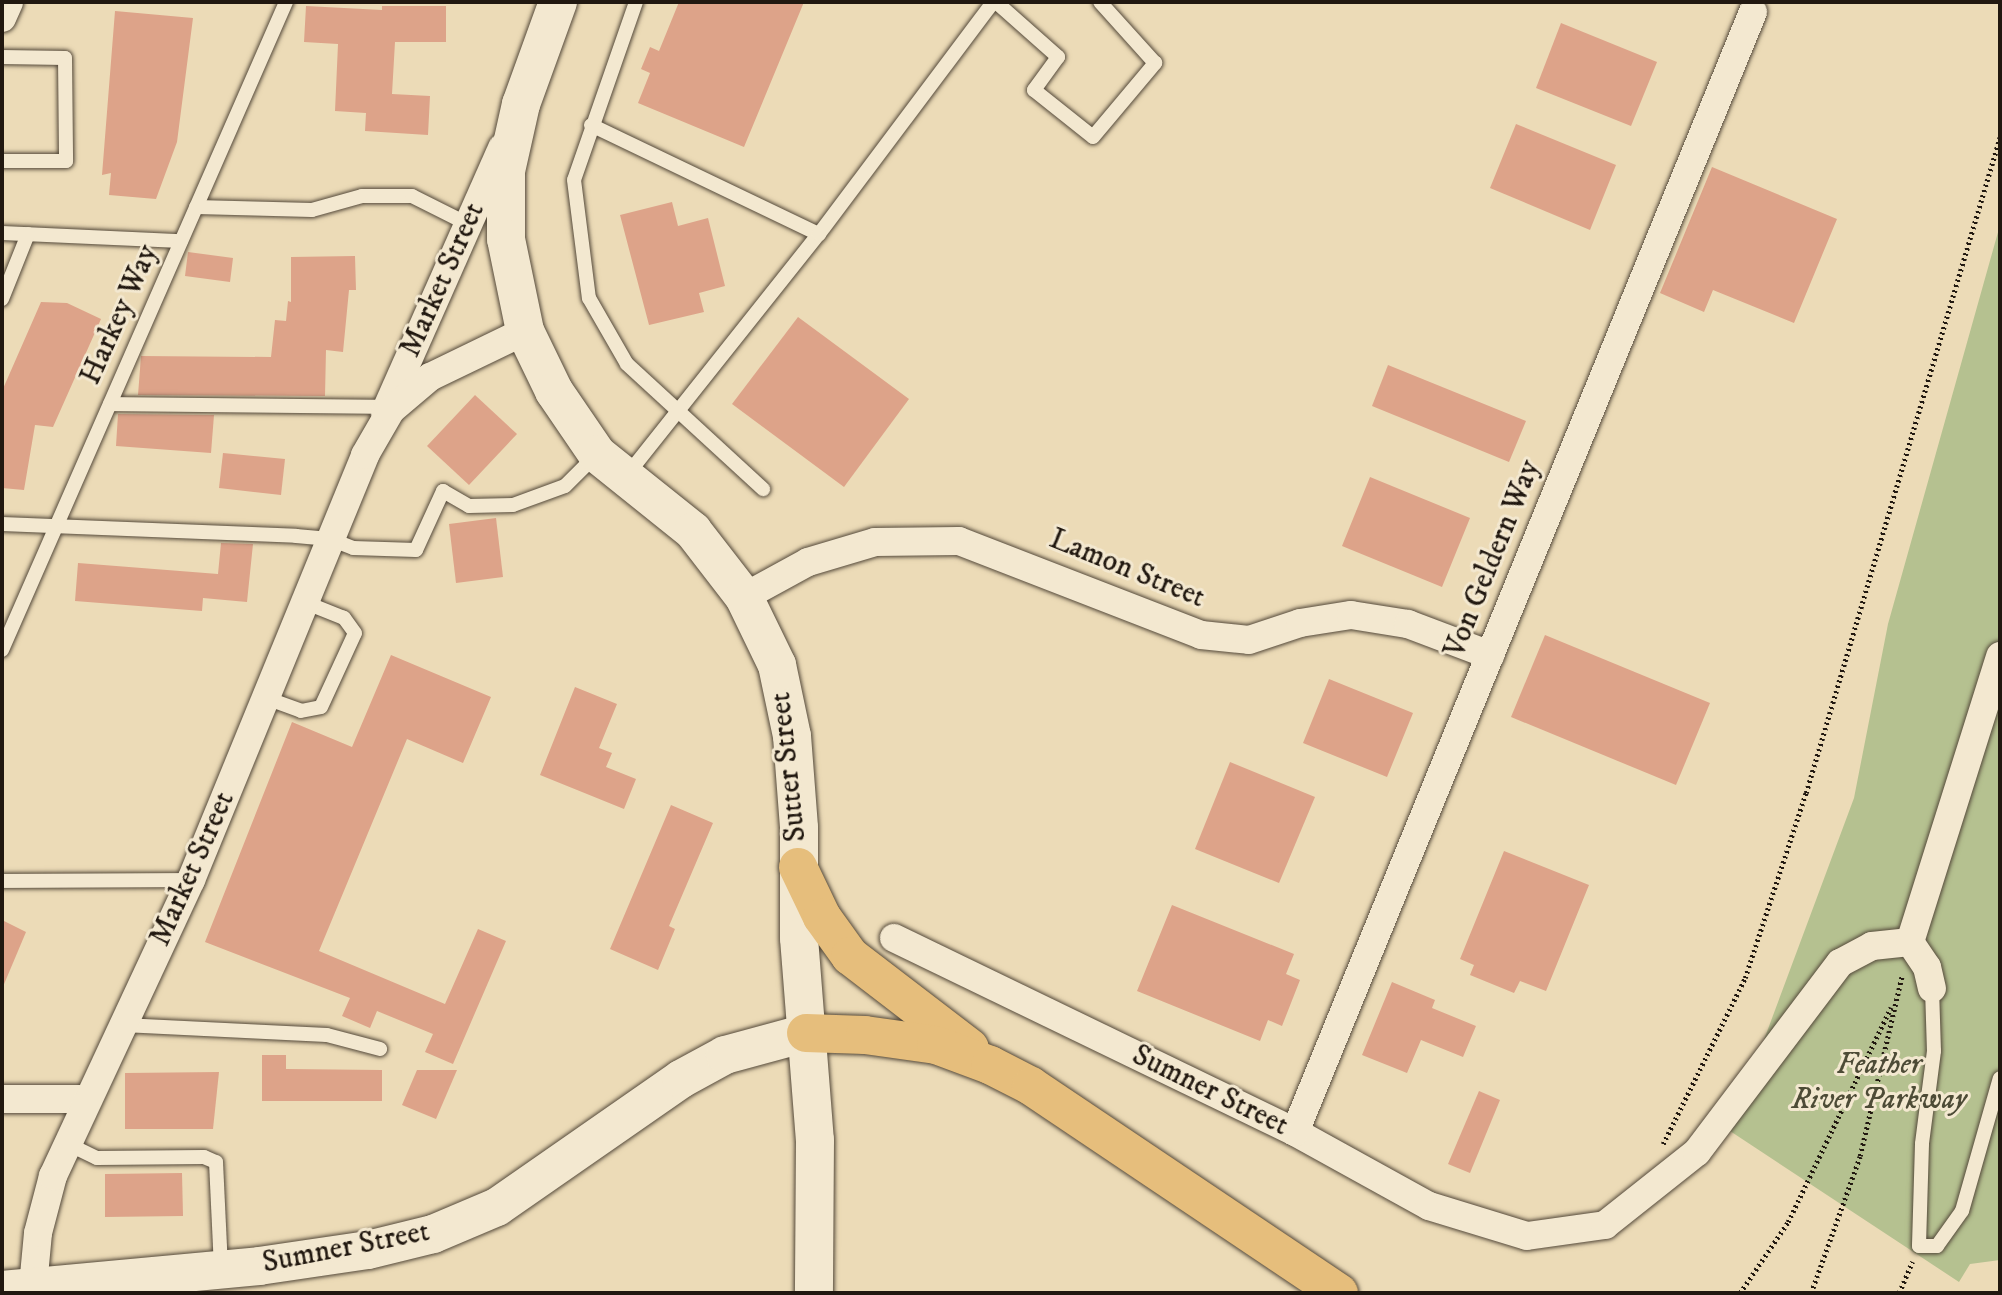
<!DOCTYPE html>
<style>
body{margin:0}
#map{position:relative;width:2002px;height:1295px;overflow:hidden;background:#ecdbb7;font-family:"IM FELL DW Pica",serif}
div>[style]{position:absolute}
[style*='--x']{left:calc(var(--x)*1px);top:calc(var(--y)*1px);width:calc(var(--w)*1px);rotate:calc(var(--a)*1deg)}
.green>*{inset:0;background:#b5c190}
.building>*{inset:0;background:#dda389}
.path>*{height:4.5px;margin-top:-2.25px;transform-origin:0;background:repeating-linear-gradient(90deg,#211810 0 2px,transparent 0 5.5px)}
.roads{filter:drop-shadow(0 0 2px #54493a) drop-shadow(0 0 2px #54493a)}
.lane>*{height:14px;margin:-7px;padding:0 7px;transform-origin:7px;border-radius:7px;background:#f3e8d0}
.street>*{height:28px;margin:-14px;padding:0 14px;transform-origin:14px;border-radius:14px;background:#f3e8d0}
.secondary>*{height:38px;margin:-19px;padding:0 19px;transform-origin:19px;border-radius:19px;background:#f3e8d0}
.highway>*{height:38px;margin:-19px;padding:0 19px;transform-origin:19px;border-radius:19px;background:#e6be7c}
span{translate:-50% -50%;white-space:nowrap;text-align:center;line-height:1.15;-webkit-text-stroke:6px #f3e8d0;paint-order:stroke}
.street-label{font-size:30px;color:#211810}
.park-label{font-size:30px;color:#4d4b36;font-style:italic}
.frame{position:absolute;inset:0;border:4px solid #211810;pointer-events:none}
</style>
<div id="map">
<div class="green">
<div style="clip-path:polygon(2000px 225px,2000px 1260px,1970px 1264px,1959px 1282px,1730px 1131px,1854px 798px,1888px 624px)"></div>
</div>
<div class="building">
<div style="clip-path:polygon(679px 2px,804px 2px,744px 147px,638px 103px,650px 73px,641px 69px,650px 47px,659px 51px)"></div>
<div style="clip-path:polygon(306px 6px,382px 10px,382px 6px,446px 6px,446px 42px,395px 42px,392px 94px,430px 96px,428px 135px,365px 131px,366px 113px,335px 111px,338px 44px,304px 42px)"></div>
<div style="clip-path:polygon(115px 11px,193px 18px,177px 142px,156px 199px,109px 195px,111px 173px,102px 175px)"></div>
<div style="clip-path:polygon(1561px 23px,1657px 62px,1631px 126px,1536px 88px)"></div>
<div style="clip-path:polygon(1516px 124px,1616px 165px,1590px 230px,1490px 188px)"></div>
<div style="clip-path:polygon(1712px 167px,1837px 219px,1794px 323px,1713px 290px,1704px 312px,1660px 293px)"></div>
<div style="clip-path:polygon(672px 202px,678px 226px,708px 218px,725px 286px,699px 293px,704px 312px,649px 325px,620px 215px)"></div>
<div style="clip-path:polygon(188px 252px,233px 258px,230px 282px,185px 276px)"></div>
<div style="clip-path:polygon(355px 256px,356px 290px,349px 290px,343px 352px,326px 350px,325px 396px,138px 395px,141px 356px,271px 357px,275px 320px,286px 321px,288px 301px,291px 302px,291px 257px)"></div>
<div style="clip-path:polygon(41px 302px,67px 303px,101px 319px,53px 427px,35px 425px,24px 490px,2px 488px,2px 391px)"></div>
<div style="clip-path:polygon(798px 317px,909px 399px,844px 487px,732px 404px)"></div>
<div style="clip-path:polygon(1388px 365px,1526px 421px,1509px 462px,1372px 406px)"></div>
<div style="clip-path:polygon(475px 395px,517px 434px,469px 485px,427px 446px)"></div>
<div style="clip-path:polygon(118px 414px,214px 415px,211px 453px,116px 446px)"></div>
<div style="clip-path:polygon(223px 453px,285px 459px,281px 495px,219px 488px)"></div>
<div style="clip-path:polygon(1370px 477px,1470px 518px,1442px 587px,1342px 546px)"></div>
<div style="clip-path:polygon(496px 518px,503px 577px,456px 583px,449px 524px)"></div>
<div style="clip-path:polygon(221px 543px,253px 544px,247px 602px,203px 598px,202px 611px,75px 601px,78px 563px,218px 574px)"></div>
<div style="clip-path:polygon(1545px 635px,1710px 703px,1676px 785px,1511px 717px)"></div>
<div style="clip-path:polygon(391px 655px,491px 697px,463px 763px,407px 739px,319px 951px,445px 1004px,478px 929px,506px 941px,453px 1064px,425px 1052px,433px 1034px,377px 1011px,370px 1028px,342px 1016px,350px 998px,205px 942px,292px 722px,352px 747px)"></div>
<div style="clip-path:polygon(1329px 679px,1413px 713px,1387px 777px,1303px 743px)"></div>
<div style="clip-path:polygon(575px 687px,617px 704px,599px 748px,612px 753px,606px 767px,636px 779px,624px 809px,540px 775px)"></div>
<div style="clip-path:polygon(1230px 762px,1315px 797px,1279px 883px,1195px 849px)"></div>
<div style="clip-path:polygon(671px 805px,713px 823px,669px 926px,675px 929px,658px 970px,610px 949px)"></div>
<div style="clip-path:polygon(1504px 851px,1589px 885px,1546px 991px,1520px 981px,1514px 993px,1470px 975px,1474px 965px,1460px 959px)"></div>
<div style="clip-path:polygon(1172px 905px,1294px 954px,1286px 974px,1300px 980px,1282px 1026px,1268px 1020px,1260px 1041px,1137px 991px)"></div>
<div style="clip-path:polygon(2px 920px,26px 932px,2px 989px)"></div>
<div style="clip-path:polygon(1392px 982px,1435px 1000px,1432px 1008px,1476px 1026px,1463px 1057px,1421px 1040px,1407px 1073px,1362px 1055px)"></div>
<div style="clip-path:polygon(262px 1055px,286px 1055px,286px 1069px,382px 1070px,382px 1101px,262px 1101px)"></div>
<div style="clip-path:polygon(417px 1070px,457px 1070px,436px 1119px,402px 1105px)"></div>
<div style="clip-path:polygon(219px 1072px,213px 1129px,125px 1129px,125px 1073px)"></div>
<div style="clip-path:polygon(1479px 1091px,1500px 1100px,1470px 1173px,1448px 1164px)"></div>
<div style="clip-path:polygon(182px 1173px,183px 1216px,105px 1217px,105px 1174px)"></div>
</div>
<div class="path">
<div style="--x:1663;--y:1144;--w:185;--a:-63.7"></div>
<div style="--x:1745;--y:978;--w:195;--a:-71.8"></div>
<div style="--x:1806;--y:793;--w:684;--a:-73.53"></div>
<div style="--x:1740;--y:1293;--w:86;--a:-55.9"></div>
<div style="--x:1788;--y:1222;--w:238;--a:-64.4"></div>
<div style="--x:1811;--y:1293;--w:145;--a:-70.3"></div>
<div style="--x:1860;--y:1156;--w:186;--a:-76.9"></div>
<div style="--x:1899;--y:1293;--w:34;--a:-67"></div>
</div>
<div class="roads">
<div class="lane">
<div style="--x:636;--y:2;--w:188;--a:109.2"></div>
<div style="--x:574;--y:180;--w:119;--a:82.8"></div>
<div style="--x:589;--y:298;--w:76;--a:60.1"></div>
<div style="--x:627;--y:364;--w:185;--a:42.6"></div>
<div style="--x:996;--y:2;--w:83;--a:41.6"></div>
<div style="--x:1058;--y:57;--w:41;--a:126"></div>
<div style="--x:1034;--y:90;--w:75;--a:38.5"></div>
<div style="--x:1093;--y:137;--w:97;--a:-50"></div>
<div style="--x:1155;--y:63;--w:82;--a:-132"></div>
<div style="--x:2;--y:57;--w:63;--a:0.9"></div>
<div style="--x:65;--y:58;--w:103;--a:89.4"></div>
<div style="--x:66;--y:161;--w:64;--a:180"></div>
<div style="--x:591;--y:125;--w:253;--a:25.6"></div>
<div style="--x:196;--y:207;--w:116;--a:1.5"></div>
<div style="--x:312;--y:210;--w:52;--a:-15.6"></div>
<div style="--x:362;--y:196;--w:50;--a:0"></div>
<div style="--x:412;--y:196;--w:63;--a:26.6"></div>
<div style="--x:2;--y:233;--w:179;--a:2.6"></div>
<div style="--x:2;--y:299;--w:70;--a:-68.2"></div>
<div style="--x:110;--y:404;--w:282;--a:0.6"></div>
<div style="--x:627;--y:475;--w:308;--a:-51.5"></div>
<div style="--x:819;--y:234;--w:290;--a:-53.1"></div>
<div style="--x:2;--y:524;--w:294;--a:2.3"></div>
<div style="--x:296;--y:536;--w:34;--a:5"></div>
<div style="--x:330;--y:539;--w:25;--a:21"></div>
<div style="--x:353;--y:548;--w:63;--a:1.8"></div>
<div style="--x:416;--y:550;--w:65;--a:-65.4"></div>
<div style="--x:443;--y:491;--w:30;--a:30"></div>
<div style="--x:469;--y:506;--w:44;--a:-1.3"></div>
<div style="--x:513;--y:505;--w:55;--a:-20.1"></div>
<div style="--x:565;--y:486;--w:45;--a:-45"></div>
<div style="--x:2;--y:650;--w:708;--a:-66.33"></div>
<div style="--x:266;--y:698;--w:37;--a:20"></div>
<div style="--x:301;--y:711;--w:20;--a:-11"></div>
<div style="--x:321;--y:707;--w:81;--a:-65.3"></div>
<div style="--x:355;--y:633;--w:19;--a:-126"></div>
<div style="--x:344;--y:618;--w:43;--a:-158.2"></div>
<div style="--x:2;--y:881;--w:189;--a:-0.3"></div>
<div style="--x:1932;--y:988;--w:63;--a:88.2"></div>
<div style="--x:1934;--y:1051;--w:94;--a:97.4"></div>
<div style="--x:1922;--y:1144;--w:102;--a:91.7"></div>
<div style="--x:1919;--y:1246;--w:18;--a:0"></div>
<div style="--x:1937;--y:1246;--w:43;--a:-54.5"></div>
<div style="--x:1962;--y:1211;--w:138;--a:-74.1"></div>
<div style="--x:123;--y:1025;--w:204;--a:2.8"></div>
<div style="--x:327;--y:1035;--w:55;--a:14.8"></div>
<div style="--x:68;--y:1144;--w:32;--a:26"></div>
<div style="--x:97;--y:1158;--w:107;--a:-0.5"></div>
<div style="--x:204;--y:1157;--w:13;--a:23"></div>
<div style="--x:216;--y:1162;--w:106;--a:87.3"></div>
</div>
<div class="street">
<div style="--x:2;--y:18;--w:17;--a:-66"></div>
<div style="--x:385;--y:412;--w:289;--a:-66.1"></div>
<div style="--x:744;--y:597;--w:73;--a:-28.7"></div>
<div style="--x:808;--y:562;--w:70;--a:-16.6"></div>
<div style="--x:875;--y:542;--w:84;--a:-0.7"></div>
<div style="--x:959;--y:541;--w:260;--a:21.2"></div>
<div style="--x:1201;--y:635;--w:48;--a:5.9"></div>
<div style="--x:1249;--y:640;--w:54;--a:-18.4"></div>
<div style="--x:1300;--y:623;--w:52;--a:-8.9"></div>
<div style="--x:1351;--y:615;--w:58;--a:9"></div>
<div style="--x:1408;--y:624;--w:88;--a:20.7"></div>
<div style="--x:894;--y:938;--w:445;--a:25.8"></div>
<div style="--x:1295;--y:1132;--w:153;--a:28.9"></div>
<div style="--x:1429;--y:1206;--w:102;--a:17"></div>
<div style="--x:1527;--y:1236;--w:79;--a:-8"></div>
<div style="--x:1605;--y:1225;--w:117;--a:-38.4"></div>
<div style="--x:1697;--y:1152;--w:237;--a:-52.9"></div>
<div style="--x:1840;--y:963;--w:36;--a:-28"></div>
<div style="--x:1872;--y:946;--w:38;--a:-6"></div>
<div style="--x:1910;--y:942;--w:300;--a:-72.5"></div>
<div style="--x:1910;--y:942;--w:30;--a:56"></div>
<div style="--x:1927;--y:967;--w:22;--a:77"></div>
<div style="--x:2;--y:1099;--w:86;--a:0"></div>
<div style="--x:1295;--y:1132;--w:1210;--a:-67.76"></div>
<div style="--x:33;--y:1286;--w:53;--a:-84.6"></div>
<div style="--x:38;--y:1233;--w:59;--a:-75.3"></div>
<div style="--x:53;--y:1176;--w:327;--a:-65"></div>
<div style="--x:191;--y:880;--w:459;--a:-67.7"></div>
<div style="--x:365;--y:455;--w:52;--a:-60"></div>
<div style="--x:391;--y:410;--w:51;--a:-40.2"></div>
<div style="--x:430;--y:377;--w:106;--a:-25.8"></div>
</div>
<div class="secondary">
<div style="--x:558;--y:2;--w:109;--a:109.9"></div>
<div style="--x:521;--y:104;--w:69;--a:102.6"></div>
<div style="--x:506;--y:171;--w:68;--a:90"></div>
<div style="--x:506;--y:239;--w:94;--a:78.3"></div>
<div style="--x:525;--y:331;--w:67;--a:64.2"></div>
<div style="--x:554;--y:391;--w:76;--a:55.7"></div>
<div style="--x:597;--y:454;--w:123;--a:38.7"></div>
<div style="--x:693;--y:531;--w:83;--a:52.3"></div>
<div style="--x:744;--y:597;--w:76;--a:64.1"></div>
<div style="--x:777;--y:665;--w:73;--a:78.1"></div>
<div style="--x:792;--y:736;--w:92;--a:85.6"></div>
<div style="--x:799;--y:828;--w:110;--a:90"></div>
<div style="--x:799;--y:938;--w:203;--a:85.5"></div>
<div style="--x:815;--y:1140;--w:153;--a:90.4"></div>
<div style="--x:2;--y:1290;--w:258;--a:-5.3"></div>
<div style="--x:259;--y:1266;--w:110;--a:-8.4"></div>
<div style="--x:368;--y:1250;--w:67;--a:-13.8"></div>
<div style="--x:433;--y:1234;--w:69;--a:-22.9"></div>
<div style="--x:497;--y:1207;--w:224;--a:-34.8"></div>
<div style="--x:681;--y:1079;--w:50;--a:-28.6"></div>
<div style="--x:725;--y:1055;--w:84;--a:-15.2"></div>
</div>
<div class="highway">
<div style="--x:798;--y:867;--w:55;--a:64.4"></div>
<div style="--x:822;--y:917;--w:48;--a:54.3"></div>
<div style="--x:850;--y:956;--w:151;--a:37.5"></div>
<div style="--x:806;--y:1033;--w:59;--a:1.9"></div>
<div style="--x:865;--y:1035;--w:72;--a:8"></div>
<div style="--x:936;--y:1045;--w:58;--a:20.3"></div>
<div style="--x:990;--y:1065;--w:46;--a:27.1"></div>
<div style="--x:1031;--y:1086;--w:371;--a:33.9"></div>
</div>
</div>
<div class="street-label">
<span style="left:443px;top:280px;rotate:-66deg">Market Street</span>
<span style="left:120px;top:315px;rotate:-66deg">Harkey Way</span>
<span style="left:1493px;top:559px;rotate:-68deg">Von Geldern Way</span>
<span style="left:1127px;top:569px;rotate:22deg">Lamon Street</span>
<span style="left:789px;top:767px;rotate:-96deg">Sutter Street</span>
<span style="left:193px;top:869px;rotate:-66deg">Market Street</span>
<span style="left:1210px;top:1091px;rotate:26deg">Sumner Street</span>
<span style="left:346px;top:1248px;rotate:-11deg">Sumner Street</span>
</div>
<div class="park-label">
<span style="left:1879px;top:1082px">Feather<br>River Parkway</span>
</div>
<div class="frame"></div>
</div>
